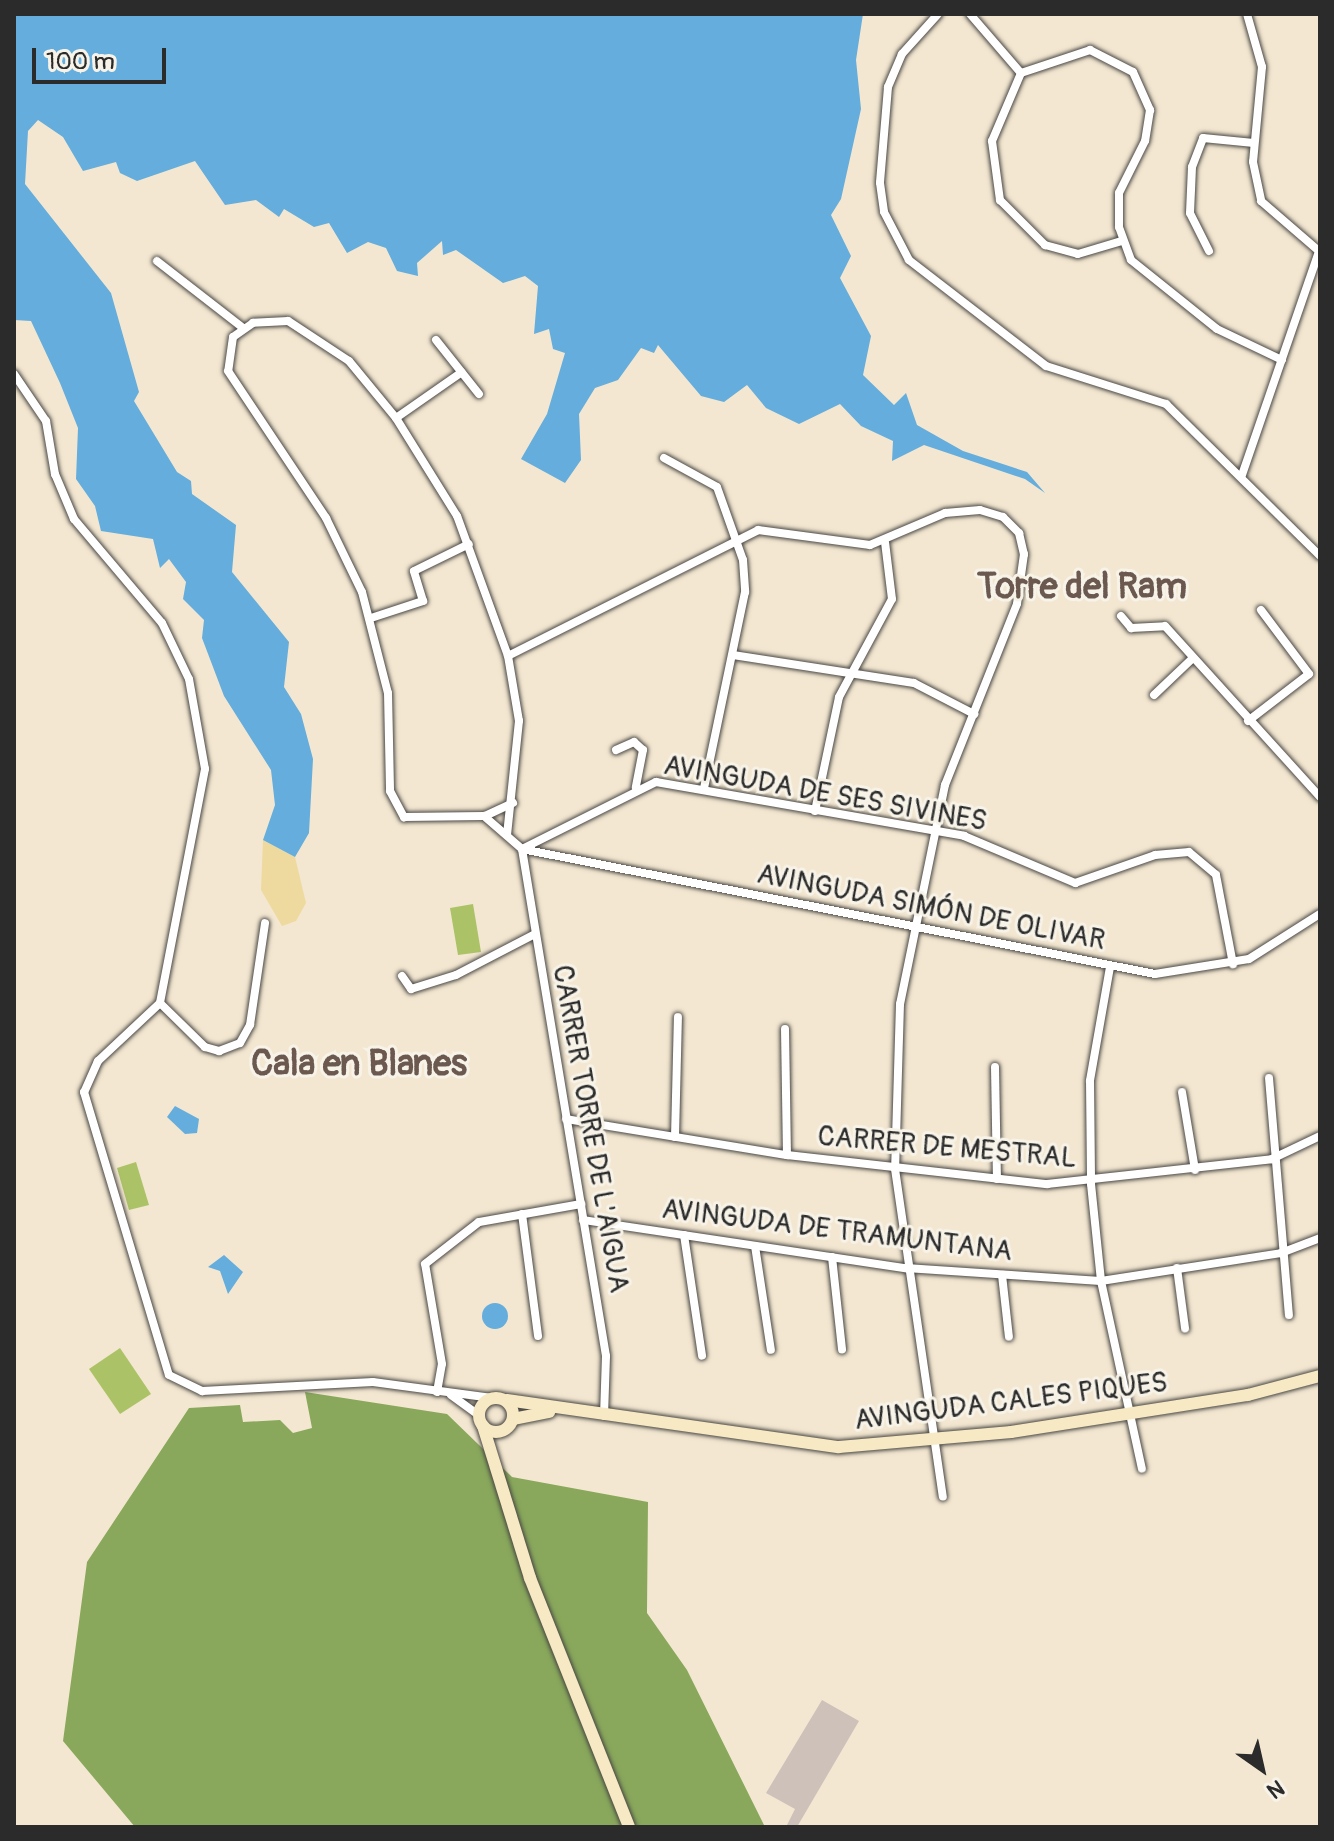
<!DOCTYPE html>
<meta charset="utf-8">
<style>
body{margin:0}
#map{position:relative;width:1334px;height:1841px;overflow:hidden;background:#f3e7d1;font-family:Pangolin,sans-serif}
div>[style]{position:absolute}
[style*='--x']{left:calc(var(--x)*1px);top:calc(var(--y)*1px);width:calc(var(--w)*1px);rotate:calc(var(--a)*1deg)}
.industrial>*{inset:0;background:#cec1ba}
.green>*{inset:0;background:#acc267}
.forest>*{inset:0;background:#89a85c}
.sand>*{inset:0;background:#eeda9e}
.water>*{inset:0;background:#64addc}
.round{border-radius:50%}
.roads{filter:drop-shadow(0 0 2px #494744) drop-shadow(0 0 2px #494744)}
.street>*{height:8px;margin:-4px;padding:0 4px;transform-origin:4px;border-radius:4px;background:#fff}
.secondary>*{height:12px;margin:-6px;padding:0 6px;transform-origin:6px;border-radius:6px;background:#f7e9c3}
.secondary>.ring{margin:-6px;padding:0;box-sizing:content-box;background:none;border:12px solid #f7e9c3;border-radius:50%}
span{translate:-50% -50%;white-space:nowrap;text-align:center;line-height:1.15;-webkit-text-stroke:6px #f7f3e8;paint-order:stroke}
.street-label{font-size:28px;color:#2b2b2b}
.district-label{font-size:36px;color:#6b5950;font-weight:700}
.frame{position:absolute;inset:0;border:16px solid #2b2b2b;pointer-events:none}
.north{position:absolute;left:1222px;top:1729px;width:80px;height:80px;-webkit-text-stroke:6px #f7f3e8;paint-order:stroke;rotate:146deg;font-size:22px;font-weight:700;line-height:32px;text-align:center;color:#2b2b2b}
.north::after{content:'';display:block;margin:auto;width:28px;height:36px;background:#2b2b2b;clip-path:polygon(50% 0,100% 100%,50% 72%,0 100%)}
.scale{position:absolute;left:32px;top:48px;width:134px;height:36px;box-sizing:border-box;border:4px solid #2b2b2b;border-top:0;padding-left:10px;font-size:24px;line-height:28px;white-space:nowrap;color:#2b2b2b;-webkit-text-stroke:6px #f7f3e8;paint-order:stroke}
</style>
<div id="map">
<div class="industrial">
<div style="clip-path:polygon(822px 1700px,859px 1721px,797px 1827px,786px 1827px,795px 1809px,766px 1793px)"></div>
</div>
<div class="green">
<div style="clip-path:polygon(473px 904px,481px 952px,458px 955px,450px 908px)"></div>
<div style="clip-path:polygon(136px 1162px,149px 1205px,129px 1210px,117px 1168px)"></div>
<div style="clip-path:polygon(120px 1348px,151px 1394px,120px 1414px,89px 1369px)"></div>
</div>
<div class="forest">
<div style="clip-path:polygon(305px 1392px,447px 1414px,512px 1477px,648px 1502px,647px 1613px,687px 1670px,765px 1827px,135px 1827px,63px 1741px,87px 1562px,189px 1408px,240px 1405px,243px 1422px,280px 1420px,293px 1433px,312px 1428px)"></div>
</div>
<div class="sand">
<div style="clip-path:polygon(263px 840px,295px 857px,306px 903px,296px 921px,282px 926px,261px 890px)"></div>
</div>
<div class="water">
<div style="clip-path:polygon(14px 14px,863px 14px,856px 60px,861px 109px,841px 199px,831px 215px,851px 256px,840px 278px,871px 336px,863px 375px,894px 405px,906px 393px,917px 425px,963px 451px,1027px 472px,1045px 493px,1025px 479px,924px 445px,892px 461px,893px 441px,861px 426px,840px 404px,799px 424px,766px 408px,747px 385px,724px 402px,701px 396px,658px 345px,654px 353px,641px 348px,618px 380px,595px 388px,579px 414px,581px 460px,565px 483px,521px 459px,547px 414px,565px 353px,553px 349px,549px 329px,534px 334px,538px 286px,525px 276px,503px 283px,456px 250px,443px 255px,442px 241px,417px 263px,418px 276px,397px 271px,386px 248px,368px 242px,347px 253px,329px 223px,314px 227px,284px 209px,279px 217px,256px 200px,225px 205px,195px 161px,137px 181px,120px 173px,116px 162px,83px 171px,63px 137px,38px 120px,28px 131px,25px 184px,111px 293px,139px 392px,134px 401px,177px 472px,191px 481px,192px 494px,236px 525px,232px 572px,289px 642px,284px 687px,301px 714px,313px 759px,309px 833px,295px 857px,263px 840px,275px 805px,271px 770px,224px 696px,202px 638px,204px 620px,183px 599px,186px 582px,169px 559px,160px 568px,153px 539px,101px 531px,95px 506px,76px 479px,78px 428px,60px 383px,31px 321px,14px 320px)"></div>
<div style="clip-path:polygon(175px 1106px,199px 1119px,197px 1133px,185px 1134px,167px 1117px)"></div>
<div style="clip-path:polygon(224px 1255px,243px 1272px,228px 1294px,220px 1271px,208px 1267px)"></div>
<div class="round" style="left:482px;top:1303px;width:26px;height:26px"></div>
</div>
<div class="roads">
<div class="street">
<div style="--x:938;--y:14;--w:54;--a:132"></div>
<div style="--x:902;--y:54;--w:36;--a:113"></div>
<div style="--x:888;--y:87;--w:96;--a:94.8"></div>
<div style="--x:880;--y:183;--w:29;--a:82"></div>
<div style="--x:884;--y:212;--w:54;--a:62.5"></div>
<div style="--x:909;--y:260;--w:173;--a:37.7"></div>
<div style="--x:1046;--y:366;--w:126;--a:17.6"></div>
<div style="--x:1166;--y:404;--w:216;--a:44.6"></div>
<div style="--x:970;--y:14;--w:78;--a:49.2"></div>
<div style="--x:1021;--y:73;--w:73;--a:-18.4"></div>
<div style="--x:1090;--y:50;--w:48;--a:27.1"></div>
<div style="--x:1133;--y:72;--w:42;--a:65.9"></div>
<div style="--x:1150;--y:110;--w:31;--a:99"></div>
<div style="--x:1145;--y:141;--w:58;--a:116.6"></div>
<div style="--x:1119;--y:193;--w:34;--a:90"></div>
<div style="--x:1119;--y:227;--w:35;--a:70"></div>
<div style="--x:1131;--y:260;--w:110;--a:38.7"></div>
<div style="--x:1217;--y:329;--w:72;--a:25.5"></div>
<div style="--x:1247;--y:14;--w:55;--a:74.2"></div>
<div style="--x:1262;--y:67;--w:95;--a:95.4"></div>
<div style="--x:1253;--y:162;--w:40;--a:78"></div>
<div style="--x:1261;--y:201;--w:78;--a:40.8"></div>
<div style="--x:1021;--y:73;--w:74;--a:113.1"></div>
<div style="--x:992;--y:141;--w:60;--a:82.3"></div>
<div style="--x:1000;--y:200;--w:64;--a:45"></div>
<div style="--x:1045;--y:245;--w:34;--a:15"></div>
<div style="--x:1078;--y:254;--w:46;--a:-16.5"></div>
<div style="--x:1209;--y:251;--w:42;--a:-116.6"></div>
<div style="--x:1190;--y:213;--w:46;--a:-87.5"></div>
<div style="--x:1192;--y:167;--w:31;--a:-69"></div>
<div style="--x:1203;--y:138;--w:51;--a:5.6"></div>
<div style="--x:157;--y:261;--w:109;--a:37.9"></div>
<div style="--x:436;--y:340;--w:69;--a:51.5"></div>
<div style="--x:14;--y:374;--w:57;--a:55.8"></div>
<div style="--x:46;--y:421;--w:54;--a:80.4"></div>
<div style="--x:55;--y:474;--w:49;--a:67.1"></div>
<div style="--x:74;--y:519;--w:136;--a:49.8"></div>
<div style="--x:162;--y:623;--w:62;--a:64.3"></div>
<div style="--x:189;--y:679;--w:91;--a:79.9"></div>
<div style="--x:205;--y:769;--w:238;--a:100.9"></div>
<div style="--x:396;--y:418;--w:80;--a:-34.9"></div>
<div style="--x:664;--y:458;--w:60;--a:28.7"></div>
<div style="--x:717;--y:487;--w:77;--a:70.4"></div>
<div style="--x:743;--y:560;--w:32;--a:86"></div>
<div style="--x:745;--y:592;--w:201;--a:101.8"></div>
<div style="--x:1242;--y:475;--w:236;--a:-71"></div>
<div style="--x:1121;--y:616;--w:16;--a:50"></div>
<div style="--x:1131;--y:628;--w:34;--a:-3"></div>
<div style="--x:1165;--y:626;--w:231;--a:47.8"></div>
<div style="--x:371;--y:618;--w:55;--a:-18.1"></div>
<div style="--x:423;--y:601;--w:31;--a:-107"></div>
<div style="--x:414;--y:571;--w:61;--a:-26.1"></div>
<div style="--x:733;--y:655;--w:183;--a:8.8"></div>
<div style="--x:914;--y:683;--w:68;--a:27.3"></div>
<div style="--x:508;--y:656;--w:280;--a:-26.7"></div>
<div style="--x:758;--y:530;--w:113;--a:7.6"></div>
<div style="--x:870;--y:545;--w:82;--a:-23.1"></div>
<div style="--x:945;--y:513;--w:35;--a:-5"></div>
<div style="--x:980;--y:510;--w:24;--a:17"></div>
<div style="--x:1003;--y:517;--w:23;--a:45"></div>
<div style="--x:1019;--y:533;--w:22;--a:77"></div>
<div style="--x:1024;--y:554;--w:50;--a:98"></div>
<div style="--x:1017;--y:604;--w:195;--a:111.7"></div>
<div style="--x:945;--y:785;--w:224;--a:101.6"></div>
<div style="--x:900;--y:1004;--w:165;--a:91.7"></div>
<div style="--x:895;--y:1169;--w:331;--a:81.7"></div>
<div style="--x:1154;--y:695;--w:52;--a:-43.5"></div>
<div style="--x:1248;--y:721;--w:77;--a:-37.6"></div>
<div style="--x:1309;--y:674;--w:80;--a:-126.9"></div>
<div style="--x:616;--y:750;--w:20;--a:-24"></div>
<div style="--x:634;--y:742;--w:12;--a:42"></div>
<div style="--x:643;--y:750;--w:38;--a:101"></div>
<div style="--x:815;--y:811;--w:116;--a:-78.1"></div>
<div style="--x:839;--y:697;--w:111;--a:-61.6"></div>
<div style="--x:892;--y:599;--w:57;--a:-97"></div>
<div style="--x:485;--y:816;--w:31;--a:-25"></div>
<div style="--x:507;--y:835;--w:115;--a:-84"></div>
<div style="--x:519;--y:721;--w:66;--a:-99.6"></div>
<div style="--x:508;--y:656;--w:149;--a:-110"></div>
<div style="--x:457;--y:516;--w:115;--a:-121.9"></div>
<div style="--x:396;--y:418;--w:74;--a:-129.5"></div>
<div style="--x:349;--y:361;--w:73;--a:-146.7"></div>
<div style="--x:288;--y:321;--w:35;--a:177"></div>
<div style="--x:253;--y:323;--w:24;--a:145"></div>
<div style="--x:233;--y:337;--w:34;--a:98"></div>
<div style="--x:228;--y:371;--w:177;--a:56.3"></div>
<div style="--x:326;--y:518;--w:82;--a:64.1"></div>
<div style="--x:362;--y:592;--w:104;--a:75.6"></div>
<div style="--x:388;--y:693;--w:98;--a:88.8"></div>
<div style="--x:390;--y:791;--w:30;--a:62"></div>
<div style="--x:404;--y:817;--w:80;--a:-0.7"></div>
<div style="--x:484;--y:816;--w:50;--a:41"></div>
<div style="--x:522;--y:849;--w:645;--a:11.17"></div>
<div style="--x:1155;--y:974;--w:95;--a:-9.1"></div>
<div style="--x:1249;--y:959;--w:84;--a:-32.4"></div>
<div style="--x:522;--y:849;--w:150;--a:-26.6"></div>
<div style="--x:656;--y:782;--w:313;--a:9.9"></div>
<div style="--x:964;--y:836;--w:121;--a:22.9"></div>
<div style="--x:1075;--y:883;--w:85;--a:-19.3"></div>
<div style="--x:1155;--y:855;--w:34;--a:-5"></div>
<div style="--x:1189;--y:852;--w:35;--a:40"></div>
<div style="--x:1216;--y:875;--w:91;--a:79.2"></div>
<div style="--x:522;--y:849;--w:514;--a:80.59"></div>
<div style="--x:606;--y:1356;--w:60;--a:91.9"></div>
<div style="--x:1110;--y:967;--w:116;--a:100"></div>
<div style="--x:1090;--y:1081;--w:103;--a:89.4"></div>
<div style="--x:1091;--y:1184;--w:98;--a:84.1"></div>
<div style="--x:1101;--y:1281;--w:192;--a:77.7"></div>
<div style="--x:402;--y:976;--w:16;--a:55"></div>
<div style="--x:411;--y:989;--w:47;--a:-17.3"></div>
<div style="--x:456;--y:975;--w:89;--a:-27.4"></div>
<div style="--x:160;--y:1003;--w:85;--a:136.9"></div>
<div style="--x:98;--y:1061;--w:34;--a:114"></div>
<div style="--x:84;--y:1092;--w:295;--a:73.3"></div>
<div style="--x:169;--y:1375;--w:37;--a:26"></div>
<div style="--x:202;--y:1391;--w:171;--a:-3"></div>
<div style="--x:373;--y:1382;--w:120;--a:7.7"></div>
<div style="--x:160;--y:1003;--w:63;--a:44.4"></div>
<div style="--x:205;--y:1047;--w:15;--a:16"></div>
<div style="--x:219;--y:1051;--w:22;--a:-21"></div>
<div style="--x:240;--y:1043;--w:21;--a:-61"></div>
<div style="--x:250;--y:1025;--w:103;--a:-81.6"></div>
<div style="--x:785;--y:1029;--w:126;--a:89.1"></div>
<div style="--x:995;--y:1067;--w:112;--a:89"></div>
<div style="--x:1269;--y:1078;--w:238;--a:85.2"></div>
<div style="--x:1182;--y:1092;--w:79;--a:80.5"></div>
<div style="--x:566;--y:1119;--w:224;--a:9.3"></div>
<div style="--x:787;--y:1155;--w:262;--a:6.4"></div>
<div style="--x:1047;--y:1184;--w:226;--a:-6.3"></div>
<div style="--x:1272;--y:1159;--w:53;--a:-25.6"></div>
<div style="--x:675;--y:1137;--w:120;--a:-88.6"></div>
<div style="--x:522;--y:1214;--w:123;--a:82.5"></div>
<div style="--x:583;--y:1220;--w:327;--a:8.5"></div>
<div style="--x:906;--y:1268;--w:195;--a:3.8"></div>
<div style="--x:1101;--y:1281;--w:182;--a:-8.8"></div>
<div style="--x:1281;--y:1253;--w:42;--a:-21"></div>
<div style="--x:684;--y:1235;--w:122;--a:81.5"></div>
<div style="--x:755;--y:1246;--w:105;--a:81.3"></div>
<div style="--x:832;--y:1257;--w:93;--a:83.8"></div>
<div style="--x:1177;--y:1268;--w:61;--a:82.4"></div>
<div style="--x:1002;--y:1275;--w:62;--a:83.6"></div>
<div style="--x:437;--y:1392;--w:28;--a:-80"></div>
<div style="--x:442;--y:1364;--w:101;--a:-99.6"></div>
<div style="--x:425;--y:1264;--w:68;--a:-37.9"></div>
<div style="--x:479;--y:1222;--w:104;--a:-10"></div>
<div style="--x:451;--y:1395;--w:34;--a:36"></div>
</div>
<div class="secondary">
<div class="ring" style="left:479px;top:1398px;width:22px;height:22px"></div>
<div style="--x:507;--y:1400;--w:335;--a:8.1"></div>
<div style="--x:839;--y:1447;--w:173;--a:-5"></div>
<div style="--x:1011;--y:1432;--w:240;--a:-8.9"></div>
<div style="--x:1248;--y:1395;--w:74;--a:-14.8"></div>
<div style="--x:513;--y:1419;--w:37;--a:-11"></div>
<div style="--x:483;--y:1426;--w:159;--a:72.8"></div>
<div style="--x:530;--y:1578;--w:268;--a:68.3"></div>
</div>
</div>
<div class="street-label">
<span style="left:825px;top:794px;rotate:10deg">AVINGUDA DE SES SIVINES</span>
<span style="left:931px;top:908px;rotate:11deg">AVINGUDA SIMÓN DE OLIVAR</span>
<span style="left:590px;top:1129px;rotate:80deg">CARRER TORRE DE L'AIGUA</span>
<span style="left:947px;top:1148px;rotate:5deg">CARRER DE MESTRAL</span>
<span style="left:837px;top:1231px;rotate:7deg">AVINGUDA DE TRAMUNTANA</span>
<span style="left:1011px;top:1402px;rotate:-7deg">AVINGUDA CALES PIQUES</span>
</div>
<div class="district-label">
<span style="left:1082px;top:587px">Torre del Ram</span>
<span style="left:359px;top:1064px">Cala en Blanes</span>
</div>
<div class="frame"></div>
<div class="north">N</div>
<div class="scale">100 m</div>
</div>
